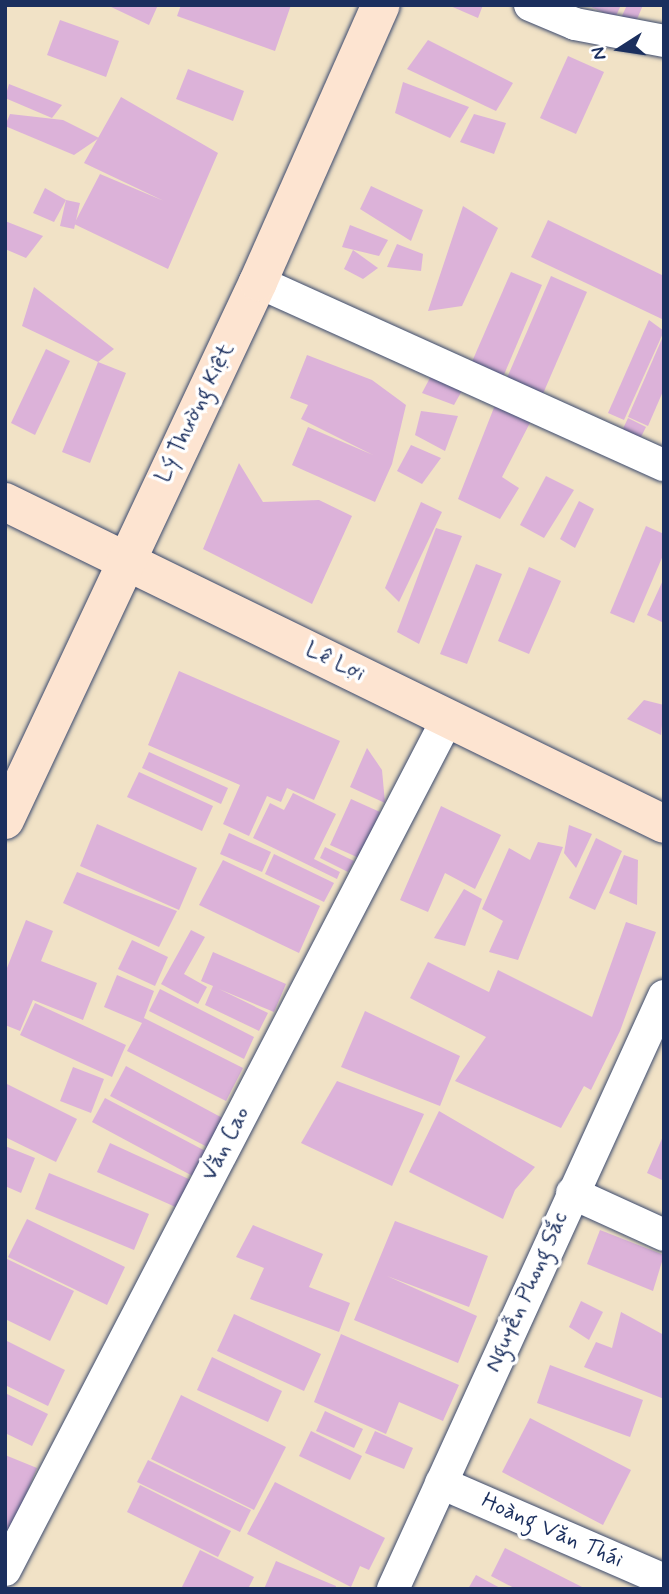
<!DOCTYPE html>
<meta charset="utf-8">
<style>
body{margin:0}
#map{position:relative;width:669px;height:1594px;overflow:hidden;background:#f1e2c6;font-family:Mynerve,sans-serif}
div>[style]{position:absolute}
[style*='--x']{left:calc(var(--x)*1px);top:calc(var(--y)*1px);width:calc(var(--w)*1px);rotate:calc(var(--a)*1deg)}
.building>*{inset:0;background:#dcb2d9}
.roads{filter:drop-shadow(0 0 2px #3b4a6e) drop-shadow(0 0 2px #3b4a6e)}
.street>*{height:32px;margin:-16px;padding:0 16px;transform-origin:16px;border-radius:16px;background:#fff}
.secondary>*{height:38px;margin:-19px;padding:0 19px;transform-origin:19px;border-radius:19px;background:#fde4d1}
span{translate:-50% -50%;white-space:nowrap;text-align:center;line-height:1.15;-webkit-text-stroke:7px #fff;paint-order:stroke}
.street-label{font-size:23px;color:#1b2f5e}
.frame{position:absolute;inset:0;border:7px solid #1b2f5e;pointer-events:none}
.north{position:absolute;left:585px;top:14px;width:70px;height:70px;-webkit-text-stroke:5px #fff;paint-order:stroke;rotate:258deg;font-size:19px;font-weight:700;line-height:28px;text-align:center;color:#1b2f5e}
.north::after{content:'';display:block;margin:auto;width:24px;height:32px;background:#1b2f5e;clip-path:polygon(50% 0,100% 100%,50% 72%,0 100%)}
</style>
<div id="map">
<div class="building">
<div style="clip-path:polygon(107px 5px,158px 5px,149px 25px)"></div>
<div style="clip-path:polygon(181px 5px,291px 5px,275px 51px,177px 16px)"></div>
<div style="clip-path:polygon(448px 5px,483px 5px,478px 18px)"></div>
<div style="clip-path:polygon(587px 5px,621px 5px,615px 18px)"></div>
<div style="clip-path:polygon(627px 5px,643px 5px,635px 24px,621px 18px)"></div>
<div style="clip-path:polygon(60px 20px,119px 41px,106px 77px,47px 55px)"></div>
<div style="clip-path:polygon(428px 40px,513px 83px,496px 111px,407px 69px)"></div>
<div style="clip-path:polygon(568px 56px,604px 72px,576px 134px,540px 118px)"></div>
<div style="clip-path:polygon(188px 69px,244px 91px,233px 121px,176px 99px)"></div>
<div style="clip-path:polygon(403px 82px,469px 107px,450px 138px,395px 113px)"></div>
<div style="clip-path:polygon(9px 84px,62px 105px,52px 118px,5px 98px)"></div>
<div style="clip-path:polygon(121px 97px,218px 153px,168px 269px,74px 224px,100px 174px,164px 201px,84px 163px)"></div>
<div style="clip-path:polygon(10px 114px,63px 120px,99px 138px,74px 155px,5px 126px)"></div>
<div style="clip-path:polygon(474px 114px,506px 123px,494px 154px,460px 142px)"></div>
<div style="clip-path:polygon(371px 186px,423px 210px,411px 241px,360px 209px)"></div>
<div style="clip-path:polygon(45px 188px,66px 200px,54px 222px,33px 213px)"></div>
<div style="clip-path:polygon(66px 200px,80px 203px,74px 229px,60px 226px)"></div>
<div style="clip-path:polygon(463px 206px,498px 228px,462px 306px,428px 311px)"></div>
<div style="clip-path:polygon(548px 220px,664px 276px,664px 320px,531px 257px)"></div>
<div style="clip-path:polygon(5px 221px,43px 236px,26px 258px,5px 249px)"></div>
<div style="clip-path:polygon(350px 225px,388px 240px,379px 256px,342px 247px)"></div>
<div style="clip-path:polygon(397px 244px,423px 254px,421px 271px,387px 267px)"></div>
<div style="clip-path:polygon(353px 250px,378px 268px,363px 279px,344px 269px)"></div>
<div style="clip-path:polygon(511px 272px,542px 285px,503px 377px,471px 364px)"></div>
<div style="clip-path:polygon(551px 276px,587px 292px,542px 396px,506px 380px)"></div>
<div style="clip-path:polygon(34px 287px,114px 349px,98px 362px,22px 326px)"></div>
<div style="clip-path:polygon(649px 320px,664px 331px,624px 420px,608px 413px)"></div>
<div style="clip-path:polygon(664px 334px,664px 389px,648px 426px,628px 417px)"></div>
<div style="clip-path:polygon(46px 349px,70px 361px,35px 435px,11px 423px)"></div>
<div style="clip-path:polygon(307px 355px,372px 380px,406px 405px,392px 464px,375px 502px,292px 465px,308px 427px,373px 455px,301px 419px,308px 405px,290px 398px)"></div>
<div style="clip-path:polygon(98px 362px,126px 373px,90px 463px,62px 452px)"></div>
<div style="clip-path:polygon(432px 374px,464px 387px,454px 405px,422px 393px)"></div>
<div style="clip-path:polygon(495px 405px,533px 417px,502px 477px,519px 488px,500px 519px,458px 499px)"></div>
<div style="clip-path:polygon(421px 411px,458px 416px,445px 451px,415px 435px)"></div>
<div style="clip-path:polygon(628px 418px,646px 427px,639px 441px,621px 433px)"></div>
<div style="clip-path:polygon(411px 445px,441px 458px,422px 484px,397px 471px)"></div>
<div style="clip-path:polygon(239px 463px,263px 502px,319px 500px,352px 516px,312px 604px,203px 549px)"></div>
<div style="clip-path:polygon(546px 476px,574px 490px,544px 538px,520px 525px)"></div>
<div style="clip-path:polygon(579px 501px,594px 509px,575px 548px,560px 539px)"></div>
<div style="clip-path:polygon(421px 502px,442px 512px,399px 602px,385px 588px)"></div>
<div style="clip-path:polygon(646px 526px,664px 534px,664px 553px,634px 623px,610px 613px)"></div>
<div style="clip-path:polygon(436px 528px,462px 536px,419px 644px,397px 632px)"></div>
<div style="clip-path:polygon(476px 564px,502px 574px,467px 664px,440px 654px)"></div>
<div style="clip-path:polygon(529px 567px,561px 581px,529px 654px,498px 641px)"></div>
<div style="clip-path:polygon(664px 578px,664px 623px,647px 615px)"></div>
<div style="clip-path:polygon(179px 671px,340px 741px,314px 800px,287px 788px,281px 802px,267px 796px,249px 836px,223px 824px,240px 785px,148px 745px)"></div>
<div style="clip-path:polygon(644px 700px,664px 705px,661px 735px,627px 719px)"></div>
<div style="clip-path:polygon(367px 748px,382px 770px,385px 803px,350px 787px)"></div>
<div style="clip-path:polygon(149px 752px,228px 788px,221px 804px,142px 768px)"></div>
<div style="clip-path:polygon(139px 772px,213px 806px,202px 831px,127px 797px)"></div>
<div style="clip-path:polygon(293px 793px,336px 814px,314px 859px,340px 872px,337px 879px,253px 838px,270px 803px,284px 810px)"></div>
<div style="clip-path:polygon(351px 799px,380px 812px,359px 858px,330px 845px)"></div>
<div style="clip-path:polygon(441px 806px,501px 835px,475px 889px,445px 873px,428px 912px,400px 900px)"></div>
<div style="clip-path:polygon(97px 824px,197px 868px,179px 910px,80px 866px)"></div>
<div style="clip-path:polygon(569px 825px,592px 834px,576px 868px,564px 853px)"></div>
<div style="clip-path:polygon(229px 833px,271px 852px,262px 872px,220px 854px)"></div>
<div style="clip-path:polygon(596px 838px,622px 851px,595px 910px,569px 898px)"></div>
<div style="clip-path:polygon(538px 842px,563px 847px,518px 960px,489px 952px,503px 921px,482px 909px,509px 848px,530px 860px)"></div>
<div style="clip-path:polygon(325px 847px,354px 861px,348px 872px,320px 858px)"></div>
<div style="clip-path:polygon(274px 854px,334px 883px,324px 902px,265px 874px)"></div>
<div style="clip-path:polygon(624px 855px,638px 860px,637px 905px,609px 893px)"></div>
<div style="clip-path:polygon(223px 860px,320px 906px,299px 953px,199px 905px)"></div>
<div style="clip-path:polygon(77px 872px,177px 911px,159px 947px,63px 903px)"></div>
<div style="clip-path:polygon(464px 889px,482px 899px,465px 946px,434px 938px)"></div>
<div style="clip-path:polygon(26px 920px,53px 931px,41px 961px,97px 983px,83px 1020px,33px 1000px,20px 1031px,5px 1025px,5px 973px)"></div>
<div style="clip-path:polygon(626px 922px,656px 932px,620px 1031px,591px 1090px,584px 1086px,561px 1128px,455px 1081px,486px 1037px,410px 998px,428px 962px,489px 992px,498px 970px,592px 1017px)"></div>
<div style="clip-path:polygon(191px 930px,205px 937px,184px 974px,207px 987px,198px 1004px,161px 984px)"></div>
<div style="clip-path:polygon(132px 940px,168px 957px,155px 986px,118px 969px)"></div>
<div style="clip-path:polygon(213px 952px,286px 984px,274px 1012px,219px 989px,268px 1013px,259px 1031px,205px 1005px,213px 986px,201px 981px)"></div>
<div style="clip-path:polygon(117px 975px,154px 991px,144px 1018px,243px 1068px,226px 1101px,127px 1051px,142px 1023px,104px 1007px)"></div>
<div style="clip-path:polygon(160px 989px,254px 1037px,244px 1059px,149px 1011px)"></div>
<div style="clip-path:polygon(35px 1003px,126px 1045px,112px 1077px,20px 1035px)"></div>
<div style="clip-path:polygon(365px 1011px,460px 1056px,440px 1106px,341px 1067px)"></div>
<div style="clip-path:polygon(126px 1066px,228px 1121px,213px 1150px,110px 1096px)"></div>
<div style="clip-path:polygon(73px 1067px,104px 1079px,91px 1113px,60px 1101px)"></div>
<div style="clip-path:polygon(337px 1081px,424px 1114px,392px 1186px,301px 1143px)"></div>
<div style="clip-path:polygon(5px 1083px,77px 1119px,56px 1162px,5px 1137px)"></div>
<div style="clip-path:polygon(105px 1098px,213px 1155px,200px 1180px,92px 1122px)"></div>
<div style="clip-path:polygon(439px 1111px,535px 1167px,515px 1190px,503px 1219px,409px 1172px)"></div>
<div style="clip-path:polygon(664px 1134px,664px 1181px,647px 1173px)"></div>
<div style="clip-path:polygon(110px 1143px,193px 1181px,180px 1209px,97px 1172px)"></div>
<div style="clip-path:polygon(5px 1146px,35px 1158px,21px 1193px,5px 1186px)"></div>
<div style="clip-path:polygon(49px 1173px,149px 1214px,134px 1250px,35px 1209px)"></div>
<div style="clip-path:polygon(27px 1219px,125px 1267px,107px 1305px,8px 1257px)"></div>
<div style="clip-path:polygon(395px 1221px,488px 1256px,469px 1307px,387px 1276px,477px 1316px,458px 1363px,354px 1320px)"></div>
<div style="clip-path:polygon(253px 1225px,323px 1254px,309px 1287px,350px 1303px,339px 1332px,250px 1299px,264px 1268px,236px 1257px)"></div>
<div style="clip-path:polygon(600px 1230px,664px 1255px,653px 1291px,587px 1264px)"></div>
<div style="clip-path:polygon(5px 1258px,74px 1291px,50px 1341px,5px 1319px)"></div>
<div style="clip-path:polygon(581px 1301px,603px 1312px,589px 1340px,569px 1327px)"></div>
<div style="clip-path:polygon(621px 1312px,664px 1335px,664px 1399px,584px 1367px,596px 1342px,612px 1348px)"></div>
<div style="clip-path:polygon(234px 1314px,321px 1354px,304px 1391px,217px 1351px)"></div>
<div style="clip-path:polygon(341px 1334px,459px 1385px,443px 1421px,399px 1402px,386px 1434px,314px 1402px)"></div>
<div style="clip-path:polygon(5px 1340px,65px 1370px,48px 1406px,5px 1385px)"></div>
<div style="clip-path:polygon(212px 1357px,282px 1391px,268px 1422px,197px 1390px)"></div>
<div style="clip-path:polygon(550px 1365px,643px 1400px,630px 1437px,537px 1403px)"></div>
<div style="clip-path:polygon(5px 1393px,48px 1414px,32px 1446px,5px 1433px)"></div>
<div style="clip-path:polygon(181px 1395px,286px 1447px,254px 1510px,151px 1459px)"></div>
<div style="clip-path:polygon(325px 1411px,363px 1429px,354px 1448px,316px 1431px)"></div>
<div style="clip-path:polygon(530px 1418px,631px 1470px,603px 1525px,502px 1472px)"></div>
<div style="clip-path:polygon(311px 1431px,362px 1456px,350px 1480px,299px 1456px)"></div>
<div style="clip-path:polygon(375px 1431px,413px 1448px,404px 1469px,365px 1453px)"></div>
<div style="clip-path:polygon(5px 1455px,37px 1468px,8px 1538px,5px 1537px)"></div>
<div style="clip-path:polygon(148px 1460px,251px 1510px,240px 1532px,137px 1482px)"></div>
<div style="clip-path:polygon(275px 1482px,385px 1538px,369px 1570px,360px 1566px,351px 1587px,247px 1534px)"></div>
<div style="clip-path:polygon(140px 1485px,231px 1531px,218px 1557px,127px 1512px)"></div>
<div style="clip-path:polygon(505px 1548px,586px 1589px,516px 1589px,491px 1576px)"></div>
<div style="clip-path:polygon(200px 1550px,254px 1577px,248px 1589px,181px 1589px)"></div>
<div style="clip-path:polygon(276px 1561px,336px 1586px,335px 1589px,264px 1589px)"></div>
<div style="clip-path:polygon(476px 1575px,502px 1589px,468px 1589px)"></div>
</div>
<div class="roads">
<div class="street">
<div style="--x:530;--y:5;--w:49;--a:22.9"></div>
<div style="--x:575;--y:24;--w:91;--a:10.8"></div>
<div style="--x:258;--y:282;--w:445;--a:24.3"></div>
<div style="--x:572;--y:1193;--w:101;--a:24.5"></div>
<div style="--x:441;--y:1483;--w:243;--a:23.5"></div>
<div style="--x:5;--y:1570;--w:960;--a:-62.53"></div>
<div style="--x:393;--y:1589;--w:652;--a:-65.44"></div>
</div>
<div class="secondary">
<div style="--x:5;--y:502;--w:733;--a:26.04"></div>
<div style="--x:5;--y:820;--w:595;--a:-64.81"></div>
<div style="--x:258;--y:282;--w:303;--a:-66.1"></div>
</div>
</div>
<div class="street-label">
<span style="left:195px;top:413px;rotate:-64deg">Lý Thường Kiệt</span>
<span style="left:335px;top:662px;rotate:26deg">Lê Lợi</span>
<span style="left:226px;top:1144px;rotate:-63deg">Văn Cao</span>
<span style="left:527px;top:1292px;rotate:-66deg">Nguyễn Phong Sắc</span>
<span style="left:552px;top:1531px;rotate:24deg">Hoàng Văn Thái</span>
</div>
<div class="frame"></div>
<div class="north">N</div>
</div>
